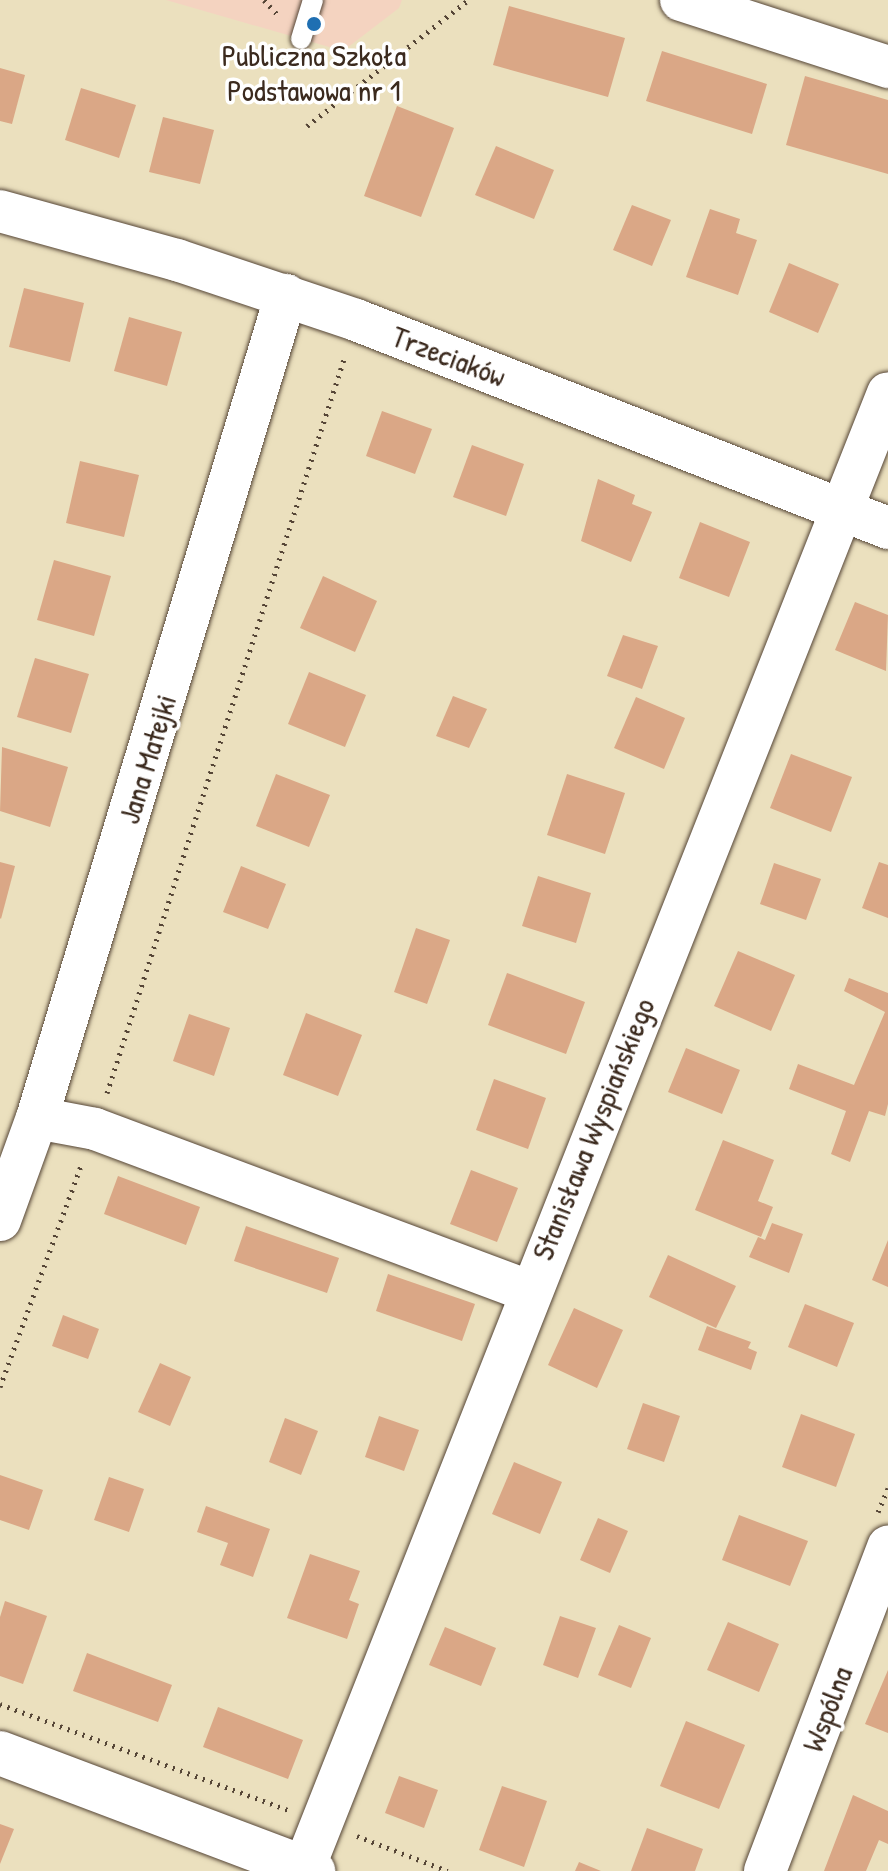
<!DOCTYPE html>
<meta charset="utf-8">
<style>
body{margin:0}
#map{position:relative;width:888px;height:1871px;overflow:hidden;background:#ebe0be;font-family:"Patrick Hand",sans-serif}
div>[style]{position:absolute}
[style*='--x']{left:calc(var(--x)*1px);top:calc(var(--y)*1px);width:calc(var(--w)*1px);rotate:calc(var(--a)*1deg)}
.built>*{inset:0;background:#f4d3c0}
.building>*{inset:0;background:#daa786}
.path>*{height:5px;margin-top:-2.5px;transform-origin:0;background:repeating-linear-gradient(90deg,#554536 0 2px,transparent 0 8px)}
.roads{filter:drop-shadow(0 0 2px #554536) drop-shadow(0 0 2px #554536)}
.service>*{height:20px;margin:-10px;padding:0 10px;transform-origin:10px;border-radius:10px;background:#fff}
.minor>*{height:42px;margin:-21px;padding:0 21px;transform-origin:21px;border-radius:21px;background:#fff}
.secondary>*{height:44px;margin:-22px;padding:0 22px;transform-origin:22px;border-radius:22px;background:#fff}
.dots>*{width:22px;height:22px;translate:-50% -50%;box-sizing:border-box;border:4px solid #fff;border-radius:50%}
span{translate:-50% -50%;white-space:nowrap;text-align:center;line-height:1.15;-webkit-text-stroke:7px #fff;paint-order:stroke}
.poi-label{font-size:30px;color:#3b2a1e}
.street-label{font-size:30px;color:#3b2a1e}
</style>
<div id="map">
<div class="built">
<div style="clip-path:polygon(166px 0,402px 0,399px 8px,343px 51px)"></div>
</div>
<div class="building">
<div style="clip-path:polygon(509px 6px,625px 38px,608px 97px,493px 65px)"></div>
<div style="clip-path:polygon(662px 51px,767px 84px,752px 134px,646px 101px)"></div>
<div style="clip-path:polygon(0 68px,25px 75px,12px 124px,0 121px)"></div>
<div style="clip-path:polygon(805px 76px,888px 100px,888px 174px,786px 145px)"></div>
<div style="clip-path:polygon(81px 88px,136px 105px,119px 158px,65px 140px)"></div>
<div style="clip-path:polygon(397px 106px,454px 128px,421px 217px,364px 196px)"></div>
<div style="clip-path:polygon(163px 117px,214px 130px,200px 184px,149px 172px)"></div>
<div style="clip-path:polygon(496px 146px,554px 170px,534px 219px,475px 195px)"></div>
<div style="clip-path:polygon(632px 205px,671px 220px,652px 266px,613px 250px)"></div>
<div style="clip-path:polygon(710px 209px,740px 219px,736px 233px,757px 240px,738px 295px,686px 277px)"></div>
<div style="clip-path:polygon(789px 263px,839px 284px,818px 333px,769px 312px)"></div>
<div style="clip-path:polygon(24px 288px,84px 303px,70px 362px,9px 347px)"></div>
<div style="clip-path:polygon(129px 317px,182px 332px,167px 386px,114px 371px)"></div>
<div style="clip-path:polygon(382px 411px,432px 429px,415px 474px,366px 456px)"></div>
<div style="clip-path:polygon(472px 445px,524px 464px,506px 516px,453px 497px)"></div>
<div style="clip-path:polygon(80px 461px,139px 475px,124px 537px,66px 523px)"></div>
<div style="clip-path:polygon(598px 479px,635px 495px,632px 504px,652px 512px,631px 562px,581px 541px)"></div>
<div style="clip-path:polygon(700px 522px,750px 542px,729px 597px,679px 578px)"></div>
<div style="clip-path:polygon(54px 560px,111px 576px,94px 636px,37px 620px)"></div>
<div style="clip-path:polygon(323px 576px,377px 601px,355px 652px,300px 628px)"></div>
<div style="clip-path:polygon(855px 602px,888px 615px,886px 671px,835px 650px)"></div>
<div style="clip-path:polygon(623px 635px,658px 646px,642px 689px,607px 676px)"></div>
<div style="clip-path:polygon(35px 658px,89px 674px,71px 733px,17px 717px)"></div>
<div style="clip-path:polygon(309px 672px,366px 695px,345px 747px,288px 724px)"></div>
<div style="clip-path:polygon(453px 696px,487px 709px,469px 748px,436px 736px)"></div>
<div style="clip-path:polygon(636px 697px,685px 718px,664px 769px,614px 748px)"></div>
<div style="clip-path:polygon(2px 747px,68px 767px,50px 827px,0 811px)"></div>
<div style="clip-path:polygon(791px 754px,852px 777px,831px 832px,770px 808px)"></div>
<div style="clip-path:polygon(276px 774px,330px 795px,309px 847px,256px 826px)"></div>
<div style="clip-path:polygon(567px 774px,625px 793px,605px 854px,547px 835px)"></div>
<div style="clip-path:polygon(0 862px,15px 866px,1px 919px,0 918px)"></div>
<div style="clip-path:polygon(879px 862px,888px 865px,888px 918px,862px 908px)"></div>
<div style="clip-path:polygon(774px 863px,821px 879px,806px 920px,760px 904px)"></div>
<div style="clip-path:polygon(241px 866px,286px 884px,268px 929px,223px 912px)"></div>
<div style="clip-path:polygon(538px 876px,591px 893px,576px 943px,522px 926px)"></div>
<div style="clip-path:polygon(416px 928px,450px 940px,427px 1004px,394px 992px)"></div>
<div style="clip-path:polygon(738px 951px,795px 975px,771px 1031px,714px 1006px)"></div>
<div style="clip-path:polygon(507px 973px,585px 1002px,566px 1054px,488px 1025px)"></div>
<div style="clip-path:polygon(849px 978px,888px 993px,888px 1104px,885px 1116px,869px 1111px,850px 1162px,831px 1154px,846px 1111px,789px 1089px,798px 1064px,854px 1085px,885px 1012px,844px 991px)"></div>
<div style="clip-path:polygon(306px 1013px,362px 1035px,338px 1096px,283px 1075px)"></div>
<div style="clip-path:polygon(189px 1014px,230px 1028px,214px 1076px,173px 1061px)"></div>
<div style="clip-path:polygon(686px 1048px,740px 1070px,722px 1114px,668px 1092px)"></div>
<div style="clip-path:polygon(494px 1079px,546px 1098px,528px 1149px,476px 1130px)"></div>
<div style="clip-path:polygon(723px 1140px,774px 1160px,758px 1201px,773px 1207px,761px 1237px,695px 1210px)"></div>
<div style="clip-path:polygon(471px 1170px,518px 1188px,497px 1242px,450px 1224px)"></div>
<div style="clip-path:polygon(118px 1176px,200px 1207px,186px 1245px,104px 1214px)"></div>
<div style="clip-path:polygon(772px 1223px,803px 1234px,789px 1273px,749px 1257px,758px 1237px,765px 1240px)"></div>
<div style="clip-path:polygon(246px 1226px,339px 1258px,327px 1293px,234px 1261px)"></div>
<div style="clip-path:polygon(888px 1240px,888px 1287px,872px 1280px)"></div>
<div style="clip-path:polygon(668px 1255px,736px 1286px,716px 1328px,649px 1297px)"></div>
<div style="clip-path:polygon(388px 1274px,475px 1304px,462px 1341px,376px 1311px)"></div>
<div style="clip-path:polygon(805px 1304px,854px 1323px,837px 1367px,788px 1347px)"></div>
<div style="clip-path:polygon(574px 1308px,623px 1330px,597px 1388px,548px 1365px)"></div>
<div style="clip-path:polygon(63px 1315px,99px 1329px,88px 1359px,52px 1346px)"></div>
<div style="clip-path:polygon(707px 1326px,751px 1342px,748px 1348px,757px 1352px,751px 1370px,698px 1350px)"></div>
<div style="clip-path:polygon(160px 1363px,191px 1377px,170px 1426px,138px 1412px)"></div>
<div style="clip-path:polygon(643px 1403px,680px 1416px,664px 1462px,627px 1449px)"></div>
<div style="clip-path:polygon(801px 1414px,855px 1434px,836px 1487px,782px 1467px)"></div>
<div style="clip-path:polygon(379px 1416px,419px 1430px,404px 1471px,365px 1457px)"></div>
<div style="clip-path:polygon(285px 1418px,318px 1431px,301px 1475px,269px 1462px)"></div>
<div style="clip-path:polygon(514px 1462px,562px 1482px,540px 1534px,492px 1514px)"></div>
<div style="clip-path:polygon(0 1475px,43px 1490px,29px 1530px,0 1520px)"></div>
<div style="clip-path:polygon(109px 1477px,144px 1489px,129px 1532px,94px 1520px)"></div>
<div style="clip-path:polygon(206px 1506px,270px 1529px,253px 1577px,220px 1565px,228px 1543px,197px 1532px)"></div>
<div style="clip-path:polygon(739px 1515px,808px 1541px,790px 1586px,722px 1560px)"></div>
<div style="clip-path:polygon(598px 1518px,628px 1531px,610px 1573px,580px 1560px)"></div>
<div style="clip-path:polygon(310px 1554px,360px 1571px,349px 1600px,359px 1604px,347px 1639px,287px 1618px)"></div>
<div style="clip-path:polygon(5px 1601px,47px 1616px,23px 1684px,0 1676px,0 1617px)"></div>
<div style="clip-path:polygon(560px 1616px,596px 1628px,578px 1678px,543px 1665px)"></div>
<div style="clip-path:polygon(728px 1622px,779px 1644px,759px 1692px,707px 1670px)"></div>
<div style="clip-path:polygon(619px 1625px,651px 1638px,631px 1688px,598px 1675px)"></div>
<div style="clip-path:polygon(445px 1627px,496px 1648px,481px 1686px,429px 1665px)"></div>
<div style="clip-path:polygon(87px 1653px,172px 1685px,158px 1722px,73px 1691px)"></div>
<div style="clip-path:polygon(888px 1670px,888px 1733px,865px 1724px)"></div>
<div style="clip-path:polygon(218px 1707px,303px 1740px,288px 1779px,203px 1747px)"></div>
<div style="clip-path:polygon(686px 1721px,745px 1745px,719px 1809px,660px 1786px)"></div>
<div style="clip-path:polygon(399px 1776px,438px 1790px,424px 1828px,385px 1813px)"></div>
<div style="clip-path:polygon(502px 1786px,547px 1801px,524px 1867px,479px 1850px)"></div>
<div style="clip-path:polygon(853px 1795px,888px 1811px,888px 1844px,879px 1840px,866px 1871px,824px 1871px)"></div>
<div style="clip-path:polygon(0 1824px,14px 1829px,0 1864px)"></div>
<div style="clip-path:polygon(647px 1828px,703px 1849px,695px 1871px,631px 1871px)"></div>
<div style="clip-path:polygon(579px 1862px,601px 1871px,575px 1871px)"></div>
</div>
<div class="path">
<div style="--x:264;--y:0;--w:21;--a:47"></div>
<div style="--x:307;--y:126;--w:204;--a:-38"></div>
<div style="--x:107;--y:1093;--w:774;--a:-72.1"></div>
<div style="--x:0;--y:1387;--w:235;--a:-69.9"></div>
<div style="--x:878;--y:1512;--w:26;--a:-67"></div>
<div style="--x:0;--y:1704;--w:307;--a:20.2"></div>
<div style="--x:357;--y:1836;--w:97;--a:21"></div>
</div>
<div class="roads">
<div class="service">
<div style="--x:301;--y:39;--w:41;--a:-72.9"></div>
</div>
<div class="minor">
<div style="--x:681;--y:0;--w:218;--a:17.9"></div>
<div style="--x:0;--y:211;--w:184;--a:15.5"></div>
<div style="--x:177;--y:260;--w:189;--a:18.5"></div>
<div style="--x:356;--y:320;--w:571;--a:21.35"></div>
<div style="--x:37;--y:1118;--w:59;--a:10.7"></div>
<div style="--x:95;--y:1129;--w:462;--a:20.5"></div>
<div style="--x:0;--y:1220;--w:109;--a:-70.1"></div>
<div style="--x:37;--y:1118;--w:860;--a:-73.17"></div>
<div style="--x:304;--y:1868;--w:1586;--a:-68.4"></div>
<div style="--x:765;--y:1871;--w:347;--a:-69.2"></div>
</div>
<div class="secondary">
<div style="--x:0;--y:1753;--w:335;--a:20.7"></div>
</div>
</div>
<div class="dots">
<div style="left:314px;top:24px;background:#1f6fb2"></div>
</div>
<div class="poi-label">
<span style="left:314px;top:72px">Publiczna Szkoła<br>Podstawowa nr 1</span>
</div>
<div class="street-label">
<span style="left:449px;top:356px;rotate:21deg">Trzeciaków</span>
<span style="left:147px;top:759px;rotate:-73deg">Jana Matejki</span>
<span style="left:593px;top:1129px;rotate:-68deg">Stanisława Wyspiańskiego</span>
<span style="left:827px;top:1709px;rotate:-69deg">Wspólna</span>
</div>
</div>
